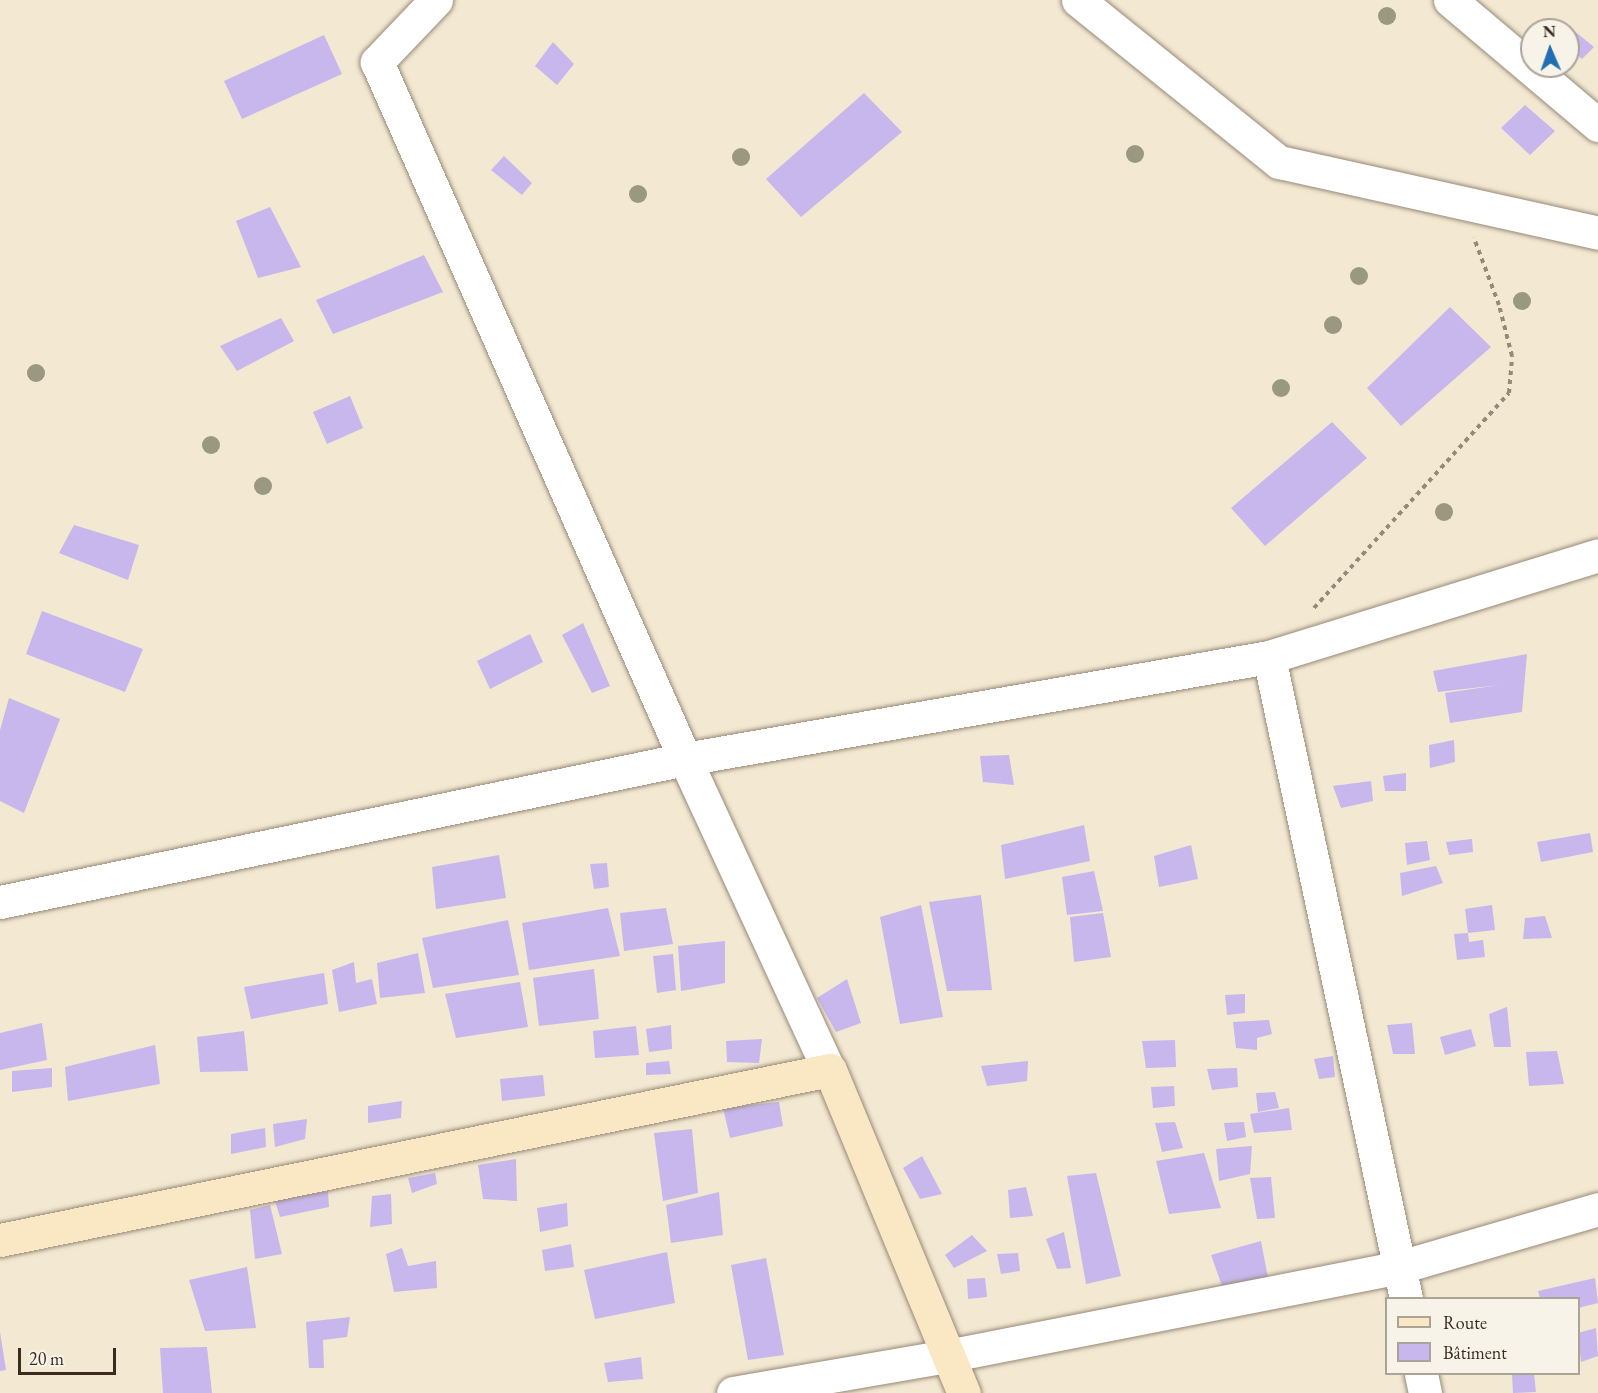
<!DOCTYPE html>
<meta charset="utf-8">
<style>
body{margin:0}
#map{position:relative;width:1598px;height:1393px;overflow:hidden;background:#f3e8d2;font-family:"EB Garamond",serif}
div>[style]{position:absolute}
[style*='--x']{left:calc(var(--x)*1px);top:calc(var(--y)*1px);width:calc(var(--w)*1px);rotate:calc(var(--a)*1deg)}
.building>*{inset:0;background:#c8b7ec}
.path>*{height:4px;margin-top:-2px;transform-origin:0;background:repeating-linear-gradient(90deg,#978978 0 4.5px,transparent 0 9px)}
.roads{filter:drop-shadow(0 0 2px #978978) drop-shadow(0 0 2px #978978)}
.street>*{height:33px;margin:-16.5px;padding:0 16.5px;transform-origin:16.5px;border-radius:16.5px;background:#fff}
.secondary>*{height:33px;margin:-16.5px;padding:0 16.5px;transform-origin:16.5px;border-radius:16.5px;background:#fae7c3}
.trees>*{width:18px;height:18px;margin:-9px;border-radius:50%;background:#9a9880}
span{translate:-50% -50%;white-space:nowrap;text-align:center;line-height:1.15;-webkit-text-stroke:6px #f7f3e8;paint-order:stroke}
.legend{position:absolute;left:1385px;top:1297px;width:195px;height:78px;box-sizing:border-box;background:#f7f3e8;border:2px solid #aca397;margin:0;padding:8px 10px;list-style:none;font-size:18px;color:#3b2a1e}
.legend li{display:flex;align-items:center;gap:12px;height:30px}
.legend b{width:30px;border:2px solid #aca397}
.north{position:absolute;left:1520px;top:18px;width:60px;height:60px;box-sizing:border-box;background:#f7f3e8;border:2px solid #aca397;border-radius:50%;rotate:358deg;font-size:16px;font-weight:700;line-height:24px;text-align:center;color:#3b2a1e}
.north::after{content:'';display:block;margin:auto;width:21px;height:27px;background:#1f6fb2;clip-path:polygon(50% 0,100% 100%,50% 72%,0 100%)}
.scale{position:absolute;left:18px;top:1348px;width:98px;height:27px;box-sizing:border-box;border:3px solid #3b2a1e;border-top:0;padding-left:8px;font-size:18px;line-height:21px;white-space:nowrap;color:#3b2a1e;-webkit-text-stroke:4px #f7f3e8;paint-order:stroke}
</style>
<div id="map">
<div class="building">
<div style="clip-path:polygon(1567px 25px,1594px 47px,1582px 59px,1568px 48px,1568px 30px,1561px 30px)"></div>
<div style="clip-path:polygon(324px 35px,342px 74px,242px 119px,224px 81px)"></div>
<div style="clip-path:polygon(553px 42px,574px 64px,557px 85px,535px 66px)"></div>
<div style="clip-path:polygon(864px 93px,902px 132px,801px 217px,766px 179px)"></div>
<div style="clip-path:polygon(1525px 105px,1555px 131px,1530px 155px,1501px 128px)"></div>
<div style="clip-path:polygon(504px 156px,532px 183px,522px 195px,491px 170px)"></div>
<div style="clip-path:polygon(270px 207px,301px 267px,258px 278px,236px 221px)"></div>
<div style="clip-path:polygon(424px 255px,443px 292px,333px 334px,316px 300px)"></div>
<div style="clip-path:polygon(1450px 307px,1491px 347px,1401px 426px,1367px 388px)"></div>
<div style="clip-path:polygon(281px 318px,294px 341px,237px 371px,220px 346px)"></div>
<div style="clip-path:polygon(350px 396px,363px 428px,327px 444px,313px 412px)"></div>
<div style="clip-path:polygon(1332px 422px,1367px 458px,1265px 546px,1231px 508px)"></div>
<div style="clip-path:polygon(74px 525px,139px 545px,128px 580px,59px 553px)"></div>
<div style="clip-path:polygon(42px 611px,143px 649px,125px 692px,26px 654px)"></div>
<div style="clip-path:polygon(583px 623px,610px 686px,592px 693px,562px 635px)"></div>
<div style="clip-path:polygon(530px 634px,543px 662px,490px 689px,477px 661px)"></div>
<div style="clip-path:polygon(1527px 654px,1522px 712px,1450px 723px,1445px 693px,1499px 685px,1438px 692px,1433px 671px)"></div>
<div style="clip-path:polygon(9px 698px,60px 719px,24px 813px,0 801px,0 730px)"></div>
<div style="clip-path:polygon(1454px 740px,1455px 762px,1430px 768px,1429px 745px)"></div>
<div style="clip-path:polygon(1009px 755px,1014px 785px,983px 782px,980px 756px)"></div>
<div style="clip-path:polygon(1406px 773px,1406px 791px,1385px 791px,1383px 776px)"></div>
<div style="clip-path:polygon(1371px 781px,1373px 801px,1341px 808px,1333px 786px)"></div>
<div style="clip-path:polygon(1084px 825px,1090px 861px,1005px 879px,1001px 845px)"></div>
<div style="clip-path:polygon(1590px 833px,1593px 852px,1541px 862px,1537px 842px)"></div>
<div style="clip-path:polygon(1472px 839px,1473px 852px,1449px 855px,1446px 842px)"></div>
<div style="clip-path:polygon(1427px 841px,1430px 860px,1407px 865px,1405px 843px)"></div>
<div style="clip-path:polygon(1191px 845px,1198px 879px,1159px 887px,1154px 856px)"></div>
<div style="clip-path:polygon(499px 855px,506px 898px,436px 909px,432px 867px)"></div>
<div style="clip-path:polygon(607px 863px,609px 887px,594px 889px,590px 864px)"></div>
<div style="clip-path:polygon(1436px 866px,1443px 883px,1402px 896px,1400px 873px)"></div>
<div style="clip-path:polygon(1094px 871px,1103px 911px,1067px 915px,1062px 877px)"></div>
<div style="clip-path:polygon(981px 895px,992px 990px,947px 991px,929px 902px)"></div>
<div style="clip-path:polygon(921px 905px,943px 1017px,900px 1024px,880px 917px)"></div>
<div style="clip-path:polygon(1492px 905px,1495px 930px,1468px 933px,1465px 909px)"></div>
<div style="clip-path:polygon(608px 908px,620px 956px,529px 970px,522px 923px)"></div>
<div style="clip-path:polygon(666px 908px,673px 944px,624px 951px,620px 913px)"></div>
<div style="clip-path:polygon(1103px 913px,1111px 957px,1074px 962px,1070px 917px)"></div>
<div style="clip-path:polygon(1545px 916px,1552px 938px,1523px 939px,1525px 918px)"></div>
<div style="clip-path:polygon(508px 920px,519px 975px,433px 988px,422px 938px)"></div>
<div style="clip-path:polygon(1468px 933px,1469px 942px,1483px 940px,1485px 957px,1457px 960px,1454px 934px)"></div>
<div style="clip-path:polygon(725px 941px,725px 983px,681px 991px,678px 946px)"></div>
<div style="clip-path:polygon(418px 953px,425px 993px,380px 998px,377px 963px)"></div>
<div style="clip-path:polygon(673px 954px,676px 990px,657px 993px,653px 956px)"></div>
<div style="clip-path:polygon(354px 962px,356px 983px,372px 979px,377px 1004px,339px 1012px,332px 970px)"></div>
<div style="clip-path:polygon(594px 969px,599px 1019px,539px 1026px,533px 978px)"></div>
<div style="clip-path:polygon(324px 973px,328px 1004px,251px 1019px,244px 987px)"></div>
<div style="clip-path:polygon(847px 979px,861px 1023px,836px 1032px,817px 998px)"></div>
<div style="clip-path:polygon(520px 982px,528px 1027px,456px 1038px,445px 994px)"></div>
<div style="clip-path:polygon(1245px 994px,1245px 1013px,1227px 1015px,1225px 995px)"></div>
<div style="clip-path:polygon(1507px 1007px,1511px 1047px,1494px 1047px,1489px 1014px)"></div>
<div style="clip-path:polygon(1269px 1020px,1272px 1034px,1257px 1038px,1257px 1050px,1236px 1048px,1233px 1022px)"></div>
<div style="clip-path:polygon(42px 1023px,47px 1060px,0 1070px,0 1033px)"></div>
<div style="clip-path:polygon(1412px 1023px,1415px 1054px,1393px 1054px,1387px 1025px)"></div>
<div style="clip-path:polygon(671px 1025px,672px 1049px,649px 1052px,646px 1029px)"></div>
<div style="clip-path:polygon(636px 1026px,639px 1055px,595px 1058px,593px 1031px)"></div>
<div style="clip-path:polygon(1471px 1029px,1476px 1046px,1445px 1055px,1440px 1037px)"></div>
<div style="clip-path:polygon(244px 1031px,248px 1071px,200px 1072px,197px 1037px)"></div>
<div style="clip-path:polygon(762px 1039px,759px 1063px,727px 1062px,726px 1041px)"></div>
<div style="clip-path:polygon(1175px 1040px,1176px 1067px,1146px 1068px,1142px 1041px)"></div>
<div style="clip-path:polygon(155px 1045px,160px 1084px,68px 1101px,65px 1067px)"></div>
<div style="clip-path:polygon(1557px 1051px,1564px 1084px,1529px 1086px,1526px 1052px)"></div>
<div style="clip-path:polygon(1333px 1056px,1335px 1077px,1319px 1079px,1314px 1059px)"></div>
<div style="clip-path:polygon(669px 1061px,671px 1074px,646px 1075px,646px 1063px)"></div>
<div style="clip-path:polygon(1028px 1061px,1027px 1081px,987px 1086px,981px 1066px)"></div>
<div style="clip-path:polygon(52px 1068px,52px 1087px,12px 1092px,12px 1071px)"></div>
<div style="clip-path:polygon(1237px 1068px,1238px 1087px,1212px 1090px,1207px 1069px)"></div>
<div style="clip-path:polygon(543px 1075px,545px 1096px,502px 1101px,500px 1079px)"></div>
<div style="clip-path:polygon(1174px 1086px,1175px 1106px,1153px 1108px,1151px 1087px)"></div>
<div style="clip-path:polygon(1275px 1092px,1279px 1108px,1258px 1112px,1256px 1093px)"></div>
<div style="clip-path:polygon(402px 1101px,401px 1118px,368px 1123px,368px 1106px)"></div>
<div style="clip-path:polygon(779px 1102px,783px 1126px,730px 1138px,723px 1108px)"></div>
<div style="clip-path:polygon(1289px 1108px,1292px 1130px,1254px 1133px,1250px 1114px)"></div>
<div style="clip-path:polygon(307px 1119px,305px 1139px,275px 1147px,273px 1124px)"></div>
<div style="clip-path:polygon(1175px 1122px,1183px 1148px,1162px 1152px,1155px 1123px)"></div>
<div style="clip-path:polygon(1244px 1122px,1246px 1137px,1227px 1141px,1224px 1123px)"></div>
<div style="clip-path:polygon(265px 1128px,266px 1147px,231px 1154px,231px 1134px)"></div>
<div style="clip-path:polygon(692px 1129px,698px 1193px,663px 1201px,654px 1133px)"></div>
<div style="clip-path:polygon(1252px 1146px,1250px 1174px,1219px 1181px,1216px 1149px)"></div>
<div style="clip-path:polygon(1204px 1153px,1221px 1208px,1169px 1214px,1156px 1161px)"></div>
<div style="clip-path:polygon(922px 1156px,942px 1194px,920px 1199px,903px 1168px)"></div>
<div style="clip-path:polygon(516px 1159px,517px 1201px,483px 1199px,478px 1165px)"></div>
<div style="clip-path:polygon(435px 1173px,437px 1184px,412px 1193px,408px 1178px)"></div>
<div style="clip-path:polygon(1096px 1173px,1121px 1276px,1086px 1284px,1067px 1176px)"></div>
<div style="clip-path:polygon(1271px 1177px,1275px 1218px,1257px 1219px,1250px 1178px)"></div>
<div style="clip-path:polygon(1026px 1187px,1033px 1216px,1010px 1218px,1008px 1190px)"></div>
<div style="clip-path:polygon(328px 1191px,329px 1207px,280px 1217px,275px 1201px)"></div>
<div style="clip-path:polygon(719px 1192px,723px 1235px,671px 1243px,666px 1205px)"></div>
<div style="clip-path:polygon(391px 1194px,392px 1224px,370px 1227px,372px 1196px)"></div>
<div style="clip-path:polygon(567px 1203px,568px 1226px,540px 1232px,537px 1208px)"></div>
<div style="clip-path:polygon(270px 1205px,282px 1254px,255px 1259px,250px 1210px)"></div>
<div style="clip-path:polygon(1064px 1232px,1071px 1268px,1057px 1269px,1046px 1239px)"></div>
<div style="clip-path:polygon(972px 1235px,987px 1251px,954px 1268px,945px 1255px)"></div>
<div style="clip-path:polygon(1261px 1241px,1268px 1278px,1222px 1286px,1211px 1255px)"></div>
<div style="clip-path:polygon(571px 1244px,574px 1267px,545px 1271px,542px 1250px)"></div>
<div style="clip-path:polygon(402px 1248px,408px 1266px,436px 1261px,437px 1288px,394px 1292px,386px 1254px)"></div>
<div style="clip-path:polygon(667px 1252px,675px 1303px,595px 1319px,584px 1270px)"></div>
<div style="clip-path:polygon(1018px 1253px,1020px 1271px,1001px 1274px,997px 1254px)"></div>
<div style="clip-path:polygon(766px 1258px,784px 1355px,748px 1360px,731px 1265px)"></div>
<div style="clip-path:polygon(247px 1267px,256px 1328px,205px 1331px,189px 1280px)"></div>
<div style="clip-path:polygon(985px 1278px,987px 1297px,968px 1299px,967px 1279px)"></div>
<div style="clip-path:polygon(1595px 1278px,1598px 1303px,1578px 1308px,1578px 1298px,1540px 1298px,1538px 1291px)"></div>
<div style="clip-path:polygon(350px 1317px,347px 1337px,323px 1340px,324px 1368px,309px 1368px,306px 1322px)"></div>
<div style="clip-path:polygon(1596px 1328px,1598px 1356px,1581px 1362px,1578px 1333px)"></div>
<div style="clip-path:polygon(0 1332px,6px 1370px,0 1371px)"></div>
<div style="clip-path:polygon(207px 1347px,212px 1393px,163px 1393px,160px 1348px)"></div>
<div style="clip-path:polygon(641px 1357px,643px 1379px,608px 1382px,604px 1363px)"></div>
<div style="clip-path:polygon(1512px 1374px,1534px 1374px,1536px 1392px,1513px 1393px)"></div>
</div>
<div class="path">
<div style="--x:1314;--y:608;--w:290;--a:-47.8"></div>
<div style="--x:1509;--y:393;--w:37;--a:-85"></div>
<div style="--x:1512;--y:356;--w:53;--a:-104.3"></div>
<div style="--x:1499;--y:305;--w:72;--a:-110.5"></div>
</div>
<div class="roads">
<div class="street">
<div style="--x:436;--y:0;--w:86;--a:133.6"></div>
<div style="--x:377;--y:62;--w:762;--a:66.16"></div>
<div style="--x:685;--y:759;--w:344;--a:65.2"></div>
<div style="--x:1078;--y:0;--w:258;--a:38.9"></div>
<div style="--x:1279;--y:162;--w:327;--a:12.5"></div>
<div style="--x:1450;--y:0;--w:194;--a:40.2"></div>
<div style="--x:1269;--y:657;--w:655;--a:77.94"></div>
<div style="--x:0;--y:902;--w:700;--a:-11.79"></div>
<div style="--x:685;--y:759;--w:593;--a:-9.91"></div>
<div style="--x:1269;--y:657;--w:344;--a:-17.2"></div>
<div style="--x:1421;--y:1374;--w:19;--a:78"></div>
<div style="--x:733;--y:1393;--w:217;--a:-9.8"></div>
<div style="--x:947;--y:1356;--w:462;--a:-11.1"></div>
<div style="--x:1400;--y:1267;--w:206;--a:-16.3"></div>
</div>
<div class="secondary">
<div style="--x:0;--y:1240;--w:847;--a:-11.58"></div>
<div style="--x:830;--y:1070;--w:350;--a:67.5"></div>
</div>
</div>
<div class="trees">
<div style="left:1387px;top:16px"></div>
<div style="left:1135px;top:154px"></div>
<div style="left:741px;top:157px"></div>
<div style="left:638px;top:194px"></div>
<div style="left:1359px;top:276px"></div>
<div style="left:1522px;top:301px"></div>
<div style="left:1333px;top:325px"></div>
<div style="left:36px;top:373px"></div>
<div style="left:1281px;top:388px"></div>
<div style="left:211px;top:445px"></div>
<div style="left:263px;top:486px"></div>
<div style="left:1444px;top:512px"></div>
</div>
<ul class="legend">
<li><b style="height:8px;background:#fae7c3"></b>Route</li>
<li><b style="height:16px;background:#c8b7ec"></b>Bâtiment</li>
</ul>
<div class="north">N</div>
<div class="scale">20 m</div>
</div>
